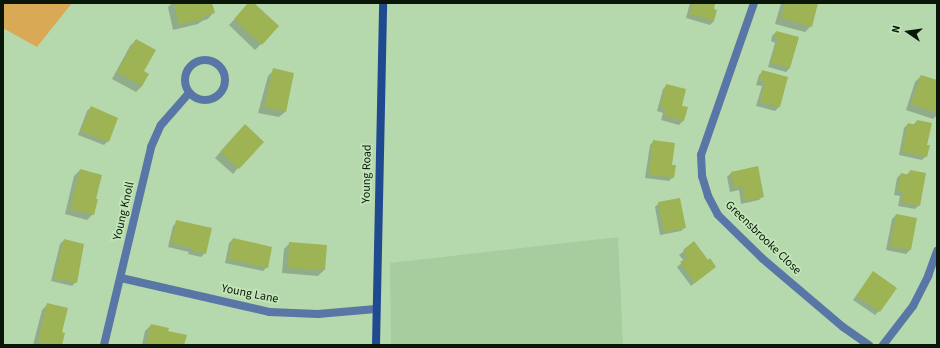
<!DOCTYPE html>
<style>
body{margin:0}
#map{position:relative;width:940px;height:348px;overflow:hidden;background:#b6d8ad;font-family:"Source Sans 3",sans-serif}
div>[style]{position:absolute}
[style*='--x']{left:calc(var(--x)*1px);top:calc(var(--y)*1px);width:calc(var(--w)*1px);rotate:calc(var(--a)*1deg)}
.built>*{inset:0;background:#a7cd9e}
.green>*{inset:0;background:#d9a956}
.shadow>*{inset:0;background:#0003}
.building>*{inset:0;background:#9eb353}
.street>*{height:8px;margin:-4px;padding:0 4px;transform-origin:4px;border-radius:4px;background:#5876a6}
.street>.ring{margin:-4px;padding:0;box-sizing:content-box;background:none;border:8px solid #5876a6;border-radius:50%}
.secondary>*{height:8px;margin:-4px;padding:0 4px;transform-origin:4px;border-radius:4px;background:#1f4a90}
span{translate:-50% -50%;white-space:nowrap;text-align:center;line-height:1.15;-webkit-text-stroke:3.5px #c2e5ba;paint-order:stroke}
.street-label{font-size:12px;color:#0a1607}
.frame{position:absolute;inset:0;border:4px solid #0a1607;pointer-events:none}
.north{position:absolute;left:888px;top:12px;width:40px;height:40px;-webkit-text-stroke:3px #c2e5ba;paint-order:stroke;rotate:283deg;font-size:11px;font-weight:700;line-height:16px;text-align:center;color:#0a1607}
.north::after{content:'';display:block;margin:auto;width:14px;height:18px;background:#0a1607;clip-path:polygon(50% 0,100% 100%,50% 72%,0 100%)}
</style>
<div id="map">
<div class="built">
<div style="clip-path:polygon(618px 237px,623px 345px,391px 345px,390px 263px)"></div>
</div>
<div class="green">
<div style="clip-path:polygon(3px 3px,72px 3px,37px 47px,3px 28px)"></div>
</div>
<div class="shadow">
<div style="clip-path:polygon(172px 3px,211px 3px,213px 13px,208px 19px,202px 21px,198px 24px,173px 30px,168px 7px)"></div>
<div style="clip-path:polygon(250px 3px,253px 3px,261px 44px,255px 50px,229px 25px)"></div>
<div style="clip-path:polygon(690px 3px,717px 3px,714px 5px,714px 21px,710px 25px,686px 18px)"></div>
<div style="clip-path:polygon(781px 3px,817px 3px,811px 26px,805px 32px,775px 24px)"></div>
<div style="clip-path:polygon(776px 32px,790px 68px,786px 72px,768px 67px,775px 43px,771px 41px,772px 36px)"></div>
<div style="clip-path:polygon(136px 40px,143px 71px,148px 74px,142px 86px,136px 92px,112px 79px,130px 46px)"></div>
<div style="clip-path:polygon(274px 70px,285px 112px,279px 117px,258px 113px,268px 76px)"></div>
<div style="clip-path:polygon(763px 71px,779px 107px,775px 111px,756px 106px,762px 86px,756px 85px,759px 75px)"></div>
<div style="clip-path:polygon(921px 76px,937px 81px,937px 115px,933px 119px,906px 110px,915px 82px)"></div>
<div style="clip-path:polygon(667px 85px,681px 106px,683px 121px,679px 125px,661px 120px,663px 113px,657px 111px,663px 89px)"></div>
<div style="clip-path:polygon(91px 107px,108px 141px,104px 145px,78px 135px,87px 111px)"></div>
<div style="clip-path:polygon(917px 121px,926px 146px,926px 156px,922px 160px,899px 155px,904px 128px,908px 124px,913px 125px)"></div>
<div style="clip-path:polygon(239px 131px,238px 168px,233px 174px,215px 158px)"></div>
<div style="clip-path:polygon(654px 141px,673px 177px,669px 181px,645px 178px,650px 145px)"></div>
<div style="clip-path:polygon(757px 167px,763px 196px,759px 200px,741px 204px,739px 190px,730px 192px,727px 177px,731px 173px)"></div>
<div style="clip-path:polygon(80px 170px,93px 214px,87px 220px,65px 214px,74px 176px)"></div>
<div style="clip-path:polygon(911px 171px,919px 205px,915px 209px,898px 206px,900px 196px,894px 195px,897px 178px,901px 174px,906px 175px)"></div>
<div style="clip-path:polygon(659px 203px,685px 227px,681px 231px,660px 235px,655px 207px)"></div>
<div style="clip-path:polygon(896px 215px,910px 250px,906px 254px,886px 250px,892px 219px)"></div>
<div style="clip-path:polygon(177px 222px,205px 253px,201px 257px,188px 254px,189px 252px,168px 247px,173px 226px)"></div>
<div style="clip-path:polygon(233px 239px,267px 267px,263px 271px,225px 263px,229px 243px)"></div>
<div style="clip-path:polygon(64px 240px,76px 282px,72px 286px,51px 281px,60px 244px)"></div>
<div style="clip-path:polygon(290px 243px,326px 246px,324px 270px,318px 276px,282px 273px,284px 249px)"></div>
<div style="clip-path:polygon(694px 243px,708px 261px,715px 267px,691px 286px,677px 267px,684px 261px,679px 255px)"></div>
<div style="clip-path:polygon(873px 273px,879px 311px,875px 315px,853px 300px)"></div>
<div style="clip-path:polygon(48px 304px,61px 333px,61px 345px,33px 345px,42px 310px)"></div>
<div style="clip-path:polygon(151px 325px,183px 345px,142px 345px,145px 331px)"></div>
</div>
<div class="building">
<div style="clip-path:polygon(174px 3px,212px 3px,215px 13px,204px 16px,205px 18px,179px 25px)"></div>
<div style="clip-path:polygon(248px 3px,254px 3px,279px 26px,262px 45px,234px 19px)"></div>
<div style="clip-path:polygon(693px 3px,715px 3px,714px 9px,717px 10px,714px 21px,689px 14px)"></div>
<div style="clip-path:polygon(785px 3px,818px 3px,812px 27px,781px 18px)"></div>
<div style="clip-path:polygon(776px 31px,799px 37px,790px 68px,771px 63px,778px 39px,774px 37px)"></div>
<div style="clip-path:polygon(136px 39px,156px 50px,144px 71px,149px 74px,142px 86px,117px 72px)"></div>
<div style="clip-path:polygon(273px 68px,294px 73px,286px 112px,264px 107px)"></div>
<div style="clip-path:polygon(762px 70px,788px 77px,780px 107px,760px 102px,765px 82px,759px 81px)"></div>
<div style="clip-path:polygon(921px 75px,937px 80px,937px 113px,911px 104px)"></div>
<div style="clip-path:polygon(666px 84px,686px 89px,682px 106px,688px 107px,684px 121px,665px 116px,667px 109px,660px 108px)"></div>
<div style="clip-path:polygon(91px 106px,118px 118px,109px 142px,81px 131px)"></div>
<div style="clip-path:polygon(917px 120px,932px 123px,927px 145px,930px 145px,927px 157px,902px 152px,908px 123px,916px 125px)"></div>
<div style="clip-path:polygon(245px 124px,264px 142px,239px 169px,220px 152px)"></div>
<div style="clip-path:polygon(653px 140px,675px 143px,672px 165px,676px 165px,674px 178px,649px 174px)"></div>
<div style="clip-path:polygon(758px 166px,764px 197px,745px 201px,742px 186px,734px 188px,731px 172px)"></div>
<div style="clip-path:polygon(80px 169px,102px 175px,96px 199px,98px 199px,94px 215px,70px 209px)"></div>
<div style="clip-path:polygon(910px 170px,926px 173px,920px 206px,901px 202px,903px 192px,897px 191px,901px 173px,909px 175px)"></div>
<div style="clip-path:polygon(680px 198px,686px 228px,664px 232px,658px 202px)"></div>
<div style="clip-path:polygon(896px 214px,917px 218px,911px 250px,890px 246px)"></div>
<div style="clip-path:polygon(176px 220px,212px 228px,206px 254px,191px 250px,192px 248px,171px 243px)"></div>
<div style="clip-path:polygon(233px 238px,272px 247px,268px 268px,228px 259px)"></div>
<div style="clip-path:polygon(64px 239px,84px 244px,77px 283px,54px 278px)"></div>
<div style="clip-path:polygon(694px 241px,708px 260px,710px 258px,716px 267px,695px 283px,680px 262px,688px 257px,683px 250px)"></div>
<div style="clip-path:polygon(289px 242px,327px 245px,325px 270px,288px 268px)"></div>
<div style="clip-path:polygon(873px 271px,897px 288px,880px 312px,856px 296px)"></div>
<div style="clip-path:polygon(47px 303px,68px 308px,62px 332px,65px 333px,62px 345px,49px 345px,38px 342px)"></div>
<div style="clip-path:polygon(151px 324px,169px 328px,168px 331px,187px 335px,184px 345px,146px 345px)"></div>
</div>
<div class="street">
<div style="--x:754;--y:3;--w:161;--a:109.2"></div>
<div style="--x:701;--y:155;--w:21;--a:87"></div>
<div style="--x:702;--y:176;--w:21;--a:73"></div>
<div style="--x:708;--y:196;--w:21;--a:62"></div>
<div style="--x:718;--y:215;--w:63;--a:44.4"></div>
<div style="--x:763;--y:259;--w:105;--a:40.4"></div>
<div style="--x:843;--y:327;--w:32;--a:35"></div>
<div class="ring" style="left:185px;top:60px;width:32px;height:32px"></div>
<div style="--x:121;--y:278;--w:152;--a:12.9"></div>
<div style="--x:269;--y:312;--w:49;--a:2.3"></div>
<div style="--x:318;--y:314;--w:58;--a:-4.9"></div>
<div style="--x:104;--y:345;--w:204;--a:-76.6"></div>
<div style="--x:151;--y:147;--w:24;--a:-66"></div>
<div style="--x:161;--y:125;--w:43;--a:-48.8"></div>
<div style="--x:883;--y:345;--w:49;--a:-52.4"></div>
<div style="--x:913;--y:306;--w:34;--a:-63"></div>
<div style="--x:928;--y:276;--w:27;--a:-70"></div>
</div>
<div class="secondary">
<div style="--x:376;--y:345;--w:342;--a:-88.8"></div>
</div>
<div class="street-label">
<span style="left:367px;top:174px;rotate:-89deg">Young Road</span>
<span style="left:124px;top:211px;rotate:-77deg">Young Knoll</span>
<span style="left:763px;top:238px;rotate:44deg">Greensbrooke Close</span>
<span style="left:250px;top:294px;rotate:11deg">Young Lane</span>
</div>
<div class="frame"></div>
<div class="north">N</div>
</div>
